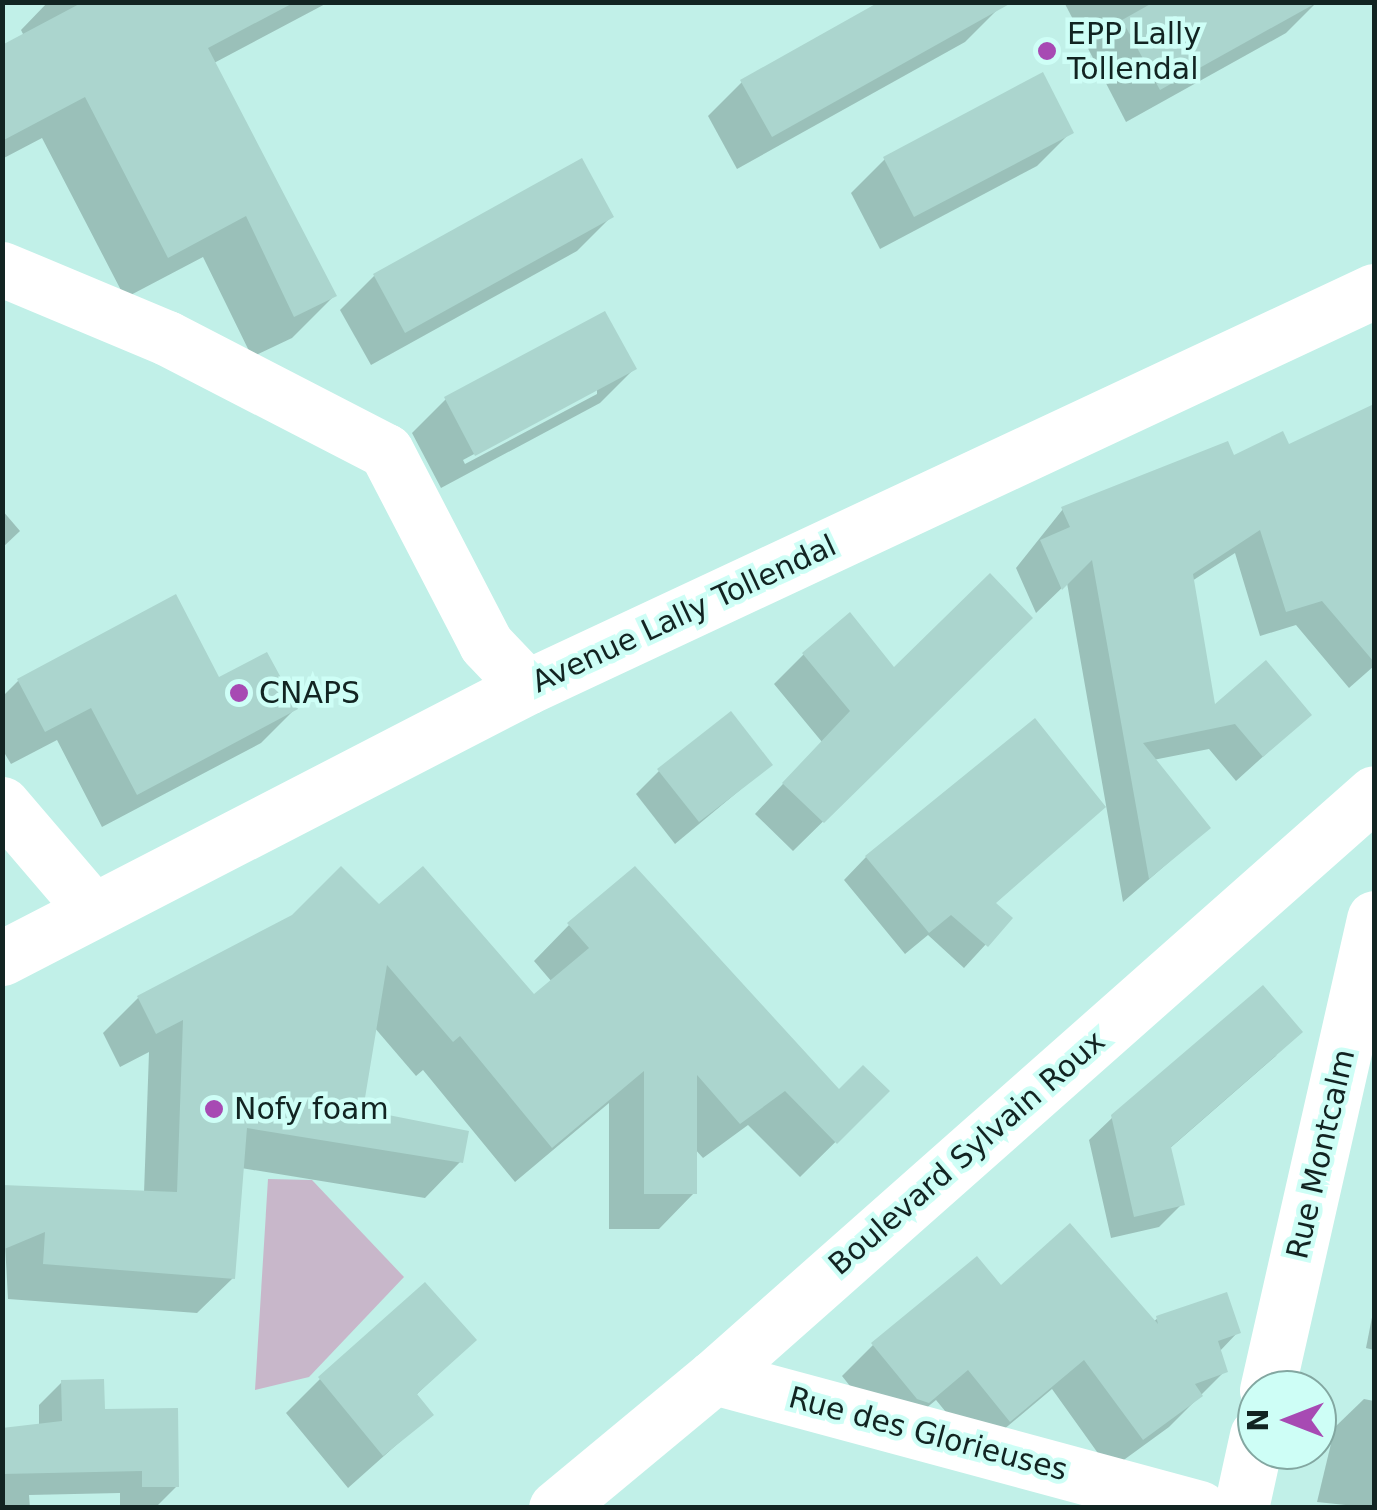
<!DOCTYPE html>
<style>
body{margin:0}
#map{position:relative;width:1377px;height:1510px;overflow:hidden;background:#c1f0e8;font-family:"DejaVu Sans",sans-serif}
div>[style]{position:absolute}
[style*='--x']{left:calc(var(--x)*1px);top:calc(var(--y)*1px);width:calc(var(--w)*1px);rotate:calc(var(--a)*1deg)}
.green>*{inset:0;background:#c8b7ca}
.shadow>*{inset:0;background:#0003}
.building>*{inset:0;background:#abd5ce}
.minor>*{height:55px;margin:-27.5px;padding:0 27.5px;transform-origin:27.5px;border-radius:27.5px;background:#fff}
.secondary>*{height:55px;margin:-27.5px;padding:0 27.5px;transform-origin:27.5px;border-radius:27.5px;background:#fff}
.dots>*{width:28px;height:28px;translate:-50% -50%;box-sizing:border-box;border:5px solid #cefef6;border-radius:50%}
span{translate:-50% -50%;white-space:nowrap;text-align:center;line-height:1.15;-webkit-text-stroke:9px #cefef6;paint-order:stroke}
.poi-label{font-size:30px;color:#122422}
.left{translate:0 -50%;text-align:left}
.street-label{font-size:30px;color:#122422}
.frame{position:absolute;inset:0;border:5px solid #122422;pointer-events:none}
.north{position:absolute;left:1237px;top:1370px;width:100px;height:100px;box-sizing:border-box;background:#cefef6;border:2px solid #83a7a1;border-radius:50%;rotate:270deg;font-size:28px;font-weight:700;line-height:40px;text-align:center;color:#122422}
.north::after{content:'';display:block;margin:auto;width:35px;height:45px;background:#a74ab3;clip-path:polygon(50% 0,100% 100%,50% 72%,0 100%)}
</style>
<div id="map">
<div class="green">
<div style="clip-path:polygon(268px 1179px,312px 1180px,404px 1277px,309px 1377px,255px 1390px)"></div>
</div>
<div class="shadow">
<div style="clip-path:polygon(48px 2px,329px 2px,214px 63px,334px 296px,292px 338px,252px 357px,203px 257px,125px 298px,42px 138px,2px 159px,2px 48px,24px 36px,21px 30px)"></div>
<div style="clip-path:polygon(1064px 2px,1317px 2px,1286px 33px,1126px 122px)"></div>
<div style="clip-path:polygon(999px 8px,965px 42px,737px 169px,708px 116px,742px 82px)"></div>
<div style="clip-path:polygon(1071px 132px,1037px 166px,880px 249px,851px 193px,885px 159px)"></div>
<div style="clip-path:polygon(611px 217px,577px 251px,371px 365px,340px 310px,374px 276px)"></div>
<div style="clip-path:polygon(evenodd,634px 369px,600px 403px,441px 488px,412px 433px,446px 399px,634px 369px,597px 388px,597px 394px,465px 464px,463px 460px,597px 388px)"></div>
<div style="clip-path:polygon(1374px 406px,1374px 666px,1349px 688px,1296px 625px,1260px 636px,1235px 553px,1192px 581px,1213px 709px,1309px 715px,1236px 781px,1209px 749px,1153px 760px,1208px 828px,1123px 902px,1067px 583px,1036px 613px,1016px 568px,1063px 509px,1288px 448px)"></div>
<div style="clip-path:polygon(2px 510px,20px 531px,2px 548px)"></div>
<div style="clip-path:polygon(1030px 618px,793px 851px,755px 814px,822px 742px,774px 684px,804px 654px,894px 670px)"></div>
<div style="clip-path:polygon(218px 680px,295px 709px,261px 743px,102px 827px,57px 740px,11px 764px,2px 749px,2px 697px,18px 681px)"></div>
<div style="clip-path:polygon(770px 765px,675px 844px,636px 794px,659px 771px)"></div>
<div style="clip-path:polygon(1103px 807px,994px 904px,1010px 918px,964px 968px,928px 935px,905px 954px,844px 880px,866px 857px)"></div>
<div style="clip-path:polygon(379px 908px,534px 998px,552px 982px,534px 961px,569px 925px,839px 1092px,887px 1091px,800px 1177px,748px 1125px,703px 1158px,694px 1148px,694px 1193px,659px 1229px,609px 1229px,609px 1103px,515px 1182px,423px 1070px,416px 1076px,374px 1027px,360px 1112px,460px 1162px,425px 1198px,241px 1168px,233px 1278px,197px 1313px,8px 1299px,2px 1188px,144px 1193px,149px 1052px,120px 1067px,103px 1033px,138px 998px)"></div>
<div style="clip-path:polygon(1277px 1055px,1169px 1149px,1182px 1204px,1159px 1227px,1111px 1238px,1089px 1140px,1113px 1117px)"></div>
<div style="clip-path:polygon(1000px 1288px,1153px 1322px,1158px 1318px,1238px 1332px,1219px 1352px,1225px 1371px,1169px 1427px,1110px 1470px,1052px 1389px,978px 1451px,936px 1400px,896px 1433px,885px 1430px,842px 1376px,873px 1345px)"></div>
<div style="clip-path:polygon(1374px 1307px,1374px 1350px,1366px 1348px)"></div>
<div style="clip-path:polygon(473px 1340px,415px 1396px,431px 1414px,348px 1488px,286px 1413px,320px 1379px)"></div>
<div style="clip-path:polygon(62px 1382px,103px 1412px,177px 1486px,155px 1508px,120px 1508px,120px 1493px,29px 1495px,30px 1508px,2px 1508px,2px 1431px,39px 1426px,39px 1405px)"></div>
<div style="clip-path:polygon(1364px 1399px,1374px 1401px,1374px 1508px,1317px 1502px,1335px 1427px)"></div>
</div>
<div class="building">
<div style="clip-path:polygon(83px 2px,295px 2px,208px 48px,337px 296px,294px 317px,246px 216px,168px 258px,85px 97px,2px 141px,2px 45px)"></div>
<div style="clip-path:polygon(879px 2px,1013px 2px,772px 137px,740px 80px)"></div>
<div style="clip-path:polygon(1154px 2px,1318px 2px,1160px 90px,1122px 20px)"></div>
<div style="clip-path:polygon(1043px 72px,1074px 133px,914px 217px,883px 157px)"></div>
<div style="clip-path:polygon(582px 158px,614px 217px,405px 333px,373px 274px)"></div>
<div style="clip-path:polygon(605px 311px,637px 369px,475px 456px,444px 397px)"></div>
<div style="clip-path:polygon(1374px 404px,1374px 662px,1322px 601px,1286px 612px,1260px 530px,1193px 574px,1215px 704px,1266px 660px,1312px 715px,1263px 757px,1235px 724px,1143px 743px,1211px 828px,1149px 879px,1092px 560px,1062px 590px,1040px 540px,1070px 527px,1061px 507px,1228px 441px,1234px 455px,1283px 431px,1289px 444px)"></div>
<div style="clip-path:polygon(990px 573px,1033px 618px,824px 823px,782px 783px,850px 711px,802px 653px,850px 612px,894px 667px)"></div>
<div style="clip-path:polygon(176px 594px,219px 677px,267px 652px,298px 709px,137px 795px,91px 708px,45px 732px,17px 679px)"></div>
<div style="clip-path:polygon(731px 711px,773px 765px,699px 822px,657px 769px)"></div>
<div style="clip-path:polygon(1035px 718px,1106px 807px,996px 903px,1013px 918px,988px 947px,951px 915px,929px 933px,865px 856px)"></div>
<div style="clip-path:polygon(341px 866px,379px 904px,423px 866px,534px 994px,589px 948px,567px 923px,635px 866px,839px 1089px,863px 1065px,890px 1091px,837px 1144px,785px 1091px,740px 1124px,697px 1075px,697px 1194px,644px 1194px,644px 1071px,552px 1148px,460px 1036px,453px 1042px,387px 965px,363px 1110px,469px 1131px,463px 1163px,247px 1128px,235px 1279px,43px 1264px,45px 1232px,2px 1250px,2px 1185px,177px 1192px,183px 1020px,156px 1034px,137px 996px,292px 915px)"></div>
<div style="clip-path:polygon(1263px 985px,1303px 1032px,1171px 1147px,1185px 1205px,1134px 1217px,1111px 1115px)"></div>
<div style="clip-path:polygon(1070px 1223px,1158px 1324px,1156px 1316px,1227px 1292px,1241px 1333px,1218px 1341px,1228px 1372px,1195px 1384px,1203px 1396px,1143px 1440px,1084px 1360px,1010px 1422px,968px 1370px,929px 1403px,917px 1399px,871px 1343px,977px 1256px,1001px 1285px)"></div>
<div style="clip-path:polygon(425px 1282px,477px 1340px,417px 1394px,434px 1415px,383px 1456px,318px 1377px)"></div>
<div style="clip-path:polygon(104px 1379px,105px 1409px,178px 1408px,179px 1487px,142px 1487px,142px 1471px,2px 1474px,2px 1428px,62px 1421px,61px 1380px)"></div>
</div>
<div class="minor">
<div style="--x:2;--y:269;--w:179;--a:22.7"></div>
<div style="--x:167;--y:338;--w:246;--a:27.3"></div>
<div style="--x:386;--y:451;--w:217;--a:62.6"></div>
<div style="--x:486;--y:644;--w:59;--a:46.4"></div>
<div style="--x:2;--y:804;--w:138;--a:49.4"></div>
<div style="--x:2;--y:958;--w:591;--a:-27.3"></div>
<div style="--x:527;--y:687;--w:935;--a:-25.06"></div>
<div style="--x:714;--y:1377;--w:503;--a:15.09"></div>
<div style="--x:1267;--y:1390;--w:484;--a:-77.2"></div>
<div style="--x:1241;--y:1508;--w:75;--a:-77.6"></div>
</div>
<div class="secondary">
<div style="--x:556;--y:1508;--w:205;--a:-39.7"></div>
<div style="--x:714;--y:1377;--w:881;--a:-41.5"></div>
</div>
<div class="dots">
<div style="left:1047px;top:51px;background:#a74ab3"></div>
<div style="left:239px;top:693px;background:#a74ab3"></div>
<div style="left:214px;top:1109px;background:#a74ab3"></div>
</div>
<div class="poi-label">
<span class="left" style="left:1067px;top:51px">EPP Lally<br>Tollendal</span>
<span class="left" style="left:259px;top:693px">CNAPS</span>
<span class="left" style="left:234px;top:1109px">Nofy foam</span>
</div>
<div class="street-label">
<span style="left:684px;top:614px;rotate:-25deg">Avenue Lally Tollendal</span>
<span style="left:967px;top:1153px;rotate:-41deg">Boulevard Sylvain Roux</span>
<span style="left:1321px;top:1154px;rotate:-77deg">Rue Montcalm</span>
<span style="left:928px;top:1434px;rotate:15deg">Rue des Glorieuses</span>
</div>
<div class="frame"></div>
<div class="north">N</div>
</div>
